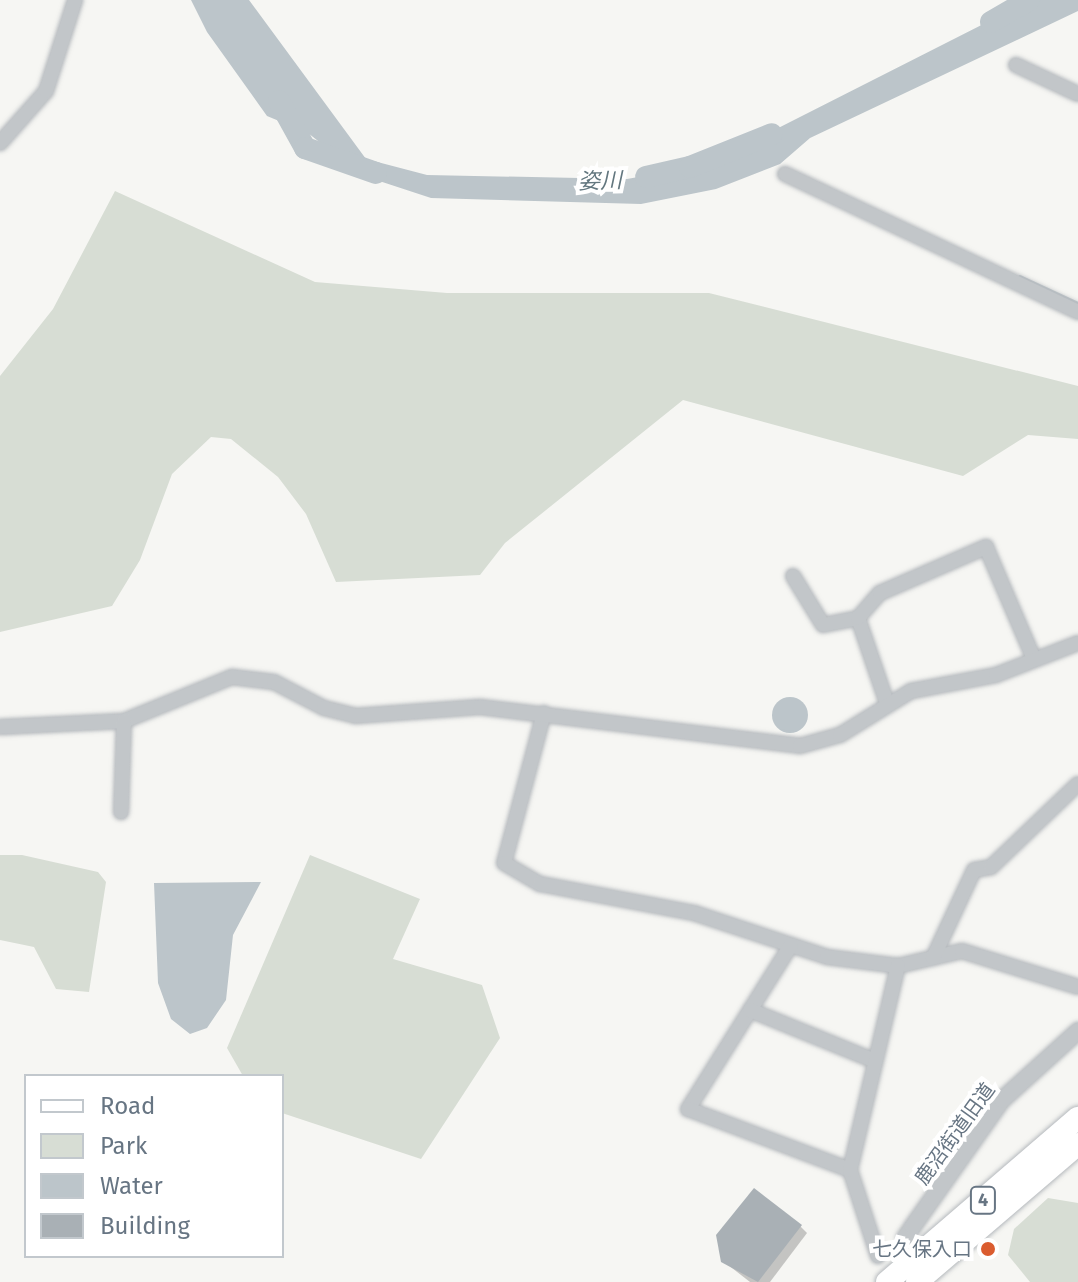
<!DOCTYPE html>
<meta charset="utf-8">
<style>
body{margin:0}
#map{position:relative;width:1078px;height:1282px;overflow:hidden;background:#f6f6f3;font-family:"Fira Sans","Noto Sans JP",sans-serif}
div>[style]{position:absolute}
[style*='--x']{left:calc(var(--x)*1px);top:calc(var(--y)*1px);width:calc(var(--w)*1px);rotate:calc(var(--a)*1deg)}
.green>*{inset:0;background:#d7ddd4}
.water>*{inset:0;background:#bcc5ca}
.round{border-radius:50%}
.shadow>*{inset:0;background:#0003}
.stream>*{height:4px;margin:-2px;padding:0 2px;transform-origin:2px;border-radius:2px;background:#bcc5ca}
.river>*{height:22px;margin:-11px;padding:0 11px;transform-origin:11px;border-radius:11px;background:#bcc5ca}
.building>*{inset:0;background:#a9b0b5}
.roads{filter:drop-shadow(0 0 2px #b5b9bd) drop-shadow(0 0 2px #b5b9bd)}
.minor>*{height:14px;margin:-7px;padding:0 7px;transform-origin:7px;border-radius:7px;background:#c2c6c9}
.tertiary>*{height:16px;margin:-8px;padding:0 8px;transform-origin:8px;border-radius:8px;background:#c2c6c9}
.primary>*{height:22px;margin:-11px;padding:0 11px;transform-origin:11px;border-radius:11px;background:#fff}
.dots>*{width:22px;height:22px;translate:-50% -50%;box-sizing:border-box;border:4px solid #fff;border-radius:50%}
span{translate:-50% -50%;white-space:nowrap;text-align:center;line-height:1.15;-webkit-text-stroke:8px #fff;paint-order:stroke}
.shield-label span{padding:2px 6px;background:#fff;border:2px solid;border-radius:6px;-webkit-text-stroke-width:0}
.shield-label{font-size:18px;color:#677583;font-weight:700}
.street-label{font-size:20px;color:#677583}
.poi-label{font-size:20px;color:#677583}
.right{translate:-100% -50%;text-align:right}
.water-label{font-size:22px;color:#63777f;font-style:italic}
.legend{position:absolute;left:24px;top:1074px;width:260px;height:184px;box-sizing:border-box;background:#fff;border:2px solid #c2c8cd;margin:0;padding:10px 14px;list-style:none;font-size:24px;color:#677583}
.legend li{display:flex;align-items:center;gap:16px;height:40px}
.legend b{width:40px;border:2px solid #c2c8cd}
</style>
<div id="map">
<div class="green">
<div style="clip-path:polygon(115px 191px,315px 282px,447px 293px,709px 293px,1078px 386px,1078px 439px,1028px 435px,963px 476px,683px 400px,505px 543px,480px 575px,336px 582px,306px 514px,278px 477px,231px 439px,211px 437px,172px 474px,140px 560px,112px 606px,0 632px,0 376px,53px 309px)"></div>
<div style="clip-path:polygon(0 855px,22px 855px,98px 872px,106px 882px,89px 992px,56px 989px,34px 947px,0 940px)"></div>
<div style="clip-path:polygon(310px 855px,420px 899px,393px 959px,482px 985px,500px 1038px,421px 1159px,282px 1113px,282px 1076px,243px 1076px,227px 1048px)"></div>
<div style="clip-path:polygon(1048px 1198px,1078px 1203px,1078px 1282px,1030px 1282px,1008px 1255px,1014px 1229px)"></div>
</div>
<div class="water">
<div style="clip-path:polygon(191px 0,249px 0,366px 159px,427px 175px,627px 179px,705px 165px,1031px 0,1078px 0,1078px 11px,810px 138px,780px 164px,716px 189px,641px 204px,431px 198px,361px 175px,308px 133px,267px 116px,207px 32px)"></div>
<div class="round" style="left:772px;top:697px;width:36px;height:36px"></div>
<div style="clip-path:polygon(261px 882px,233px 935px,226px 1000px,207px 1028px,190px 1034px,171px 1019px,158px 983px,154px 883px)"></div>
</div>
<div class="shadow">
<div style="clip-path:polygon(800px 1226px,807px 1233px,770px 1282px,750px 1282px,723px 1261px)"></div>
</div>
<div class="stream">
<div style="--x:1020;--y:277;--w:64;--a:25"></div>
</div>
<div class="river">
<div style="--x:991;--y:22;--w:44;--a:-30.1"></div>
<div style="--x:279;--y:101;--w:54;--a:61"></div>
<div style="--x:305;--y:148;--w:75;--a:19.4"></div>
<div style="--x:646;--y:177;--w:45;--a:-12.8"></div>
<div style="--x:690;--y:167;--w:88;--a:-21.9"></div>
</div>
<div class="building">
<div style="clip-path:polygon(754px 1188px,802px 1225px,758px 1282px,721px 1262px,716px 1235px)"></div>
</div>
<div class="roads">
<div class="minor">
<div style="--x:1016;--y:65;--w:68;--a:25.1"></div>
<div style="--x:0;--y:143;--w:69;--a:-48.5"></div>
<div style="--x:46;--y:91;--w:96;--a:-72.3"></div>
<div style="--x:785;--y:174;--w:324;--a:25.2"></div>
<div style="--x:793;--y:576;--w:57;--a:58.5"></div>
<div style="--x:823;--y:625;--w:36;--a:-11"></div>
<div style="--x:858;--y:618;--w:90;--a:71.2"></div>
<div style="--x:858;--y:618;--w:33;--a:-49"></div>
<div style="--x:880;--y:593;--w:116;--a:-23.5"></div>
<div style="--x:986;--y:547;--w:122;--a:66.8"></div>
<div style="--x:544;--y:713;--w:155;--a:104.9"></div>
<div style="--x:504;--y:863;--w:42;--a:30.3"></div>
<div style="--x:540;--y:884;--w:157;--a:10.7"></div>
<div style="--x:694;--y:913;--w:140;--a:18.3"></div>
<div style="--x:827;--y:957;--w:72;--a:7.2"></div>
<div style="--x:898;--y:966;--w:66;--a:-13.2"></div>
<div style="--x:962;--y:951;--w:121;--a:17.2"></div>
<div style="--x:0;--y:727;--w:124;--a:-2.8"></div>
<div style="--x:124;--y:721;--w:117;--a:-22.2"></div>
<div style="--x:232;--y:677;--w:42;--a:6.8"></div>
<div style="--x:274;--y:682;--w:56;--a:27.5"></div>
<div style="--x:324;--y:708;--w:32;--a:14"></div>
<div style="--x:355;--y:716;--w:125;--a:-4.1"></div>
<div style="--x:480;--y:707;--w:322;--a:6.9"></div>
<div style="--x:800;--y:746;--w:41;--a:-15.4"></div>
<div style="--x:840;--y:735;--w:84;--a:-31.8"></div>
<div style="--x:911;--y:691;--w:86;--a:-10.7"></div>
<div style="--x:996;--y:675;--w:88;--a:-21.3"></div>
<div style="--x:121;--y:812;--w:91;--a:-88.1"></div>
<div style="--x:791;--y:945;--w:194;--a:122.1"></div>
<div style="--x:688;--y:1109;--w:173;--a:20.6"></div>
<div style="--x:933;--y:958;--w:97;--a:-65"></div>
<div style="--x:974;--y:870;--w:17;--a:-10"></div>
<div style="--x:991;--y:867;--w:120;--a:-43.7"></div>
<div style="--x:750;--y:1010;--w:135;--a:22.2"></div>
<div style="--x:878;--y:1256;--w:90;--a:-108"></div>
<div style="--x:850;--y:1170;--w:210;--a:-76.8"></div>
</div>
<div class="tertiary">
<div style="--x:907;--y:1273;--w:35;--a:-93"></div>
<div style="--x:905;--y:1238;--w:14;--a:-56"></div>
<div style="--x:913;--y:1226;--w:154;--a:-54.8"></div>
<div style="--x:1002;--y:1100;--w:103;--a:-42.2"></div>
</div>
<div class="primary">
<div style="--x:887;--y:1282;--w:252;--a:-40.7"></div>
<div style="--x:917;--y:1282;--w:212;--a:-40.6"></div>
</div>
</div>
<div class="dots">
<div style="left:988px;top:1249px;background:#da5c2f"></div>
</div>
<div class="shield-label">
<span style="left:983px;top:1200px">4</span>
</div>
<div class="street-label">
<span style="left:955px;top:1134px;rotate:-54deg">鹿沼街道旧道</span>
</div>
<div class="poi-label">
<span class="right" style="left:972px;top:1249px">七久保入口</span>
</div>
<div class="water-label">
<span style="left:600px;top:181px;rotate:-2deg">姿川</span>
</div>
<ul class="legend">
<li><b style="height:10px;background:#fff"></b>Road</li>
<li><b style="height:22px;background:#d7ddd4"></b>Park</li>
<li><b style="height:22px;background:#bcc5ca"></b>Water</li>
<li><b style="height:22px;background:#a9b0b5"></b>Building</li>
</ul>
</div>
